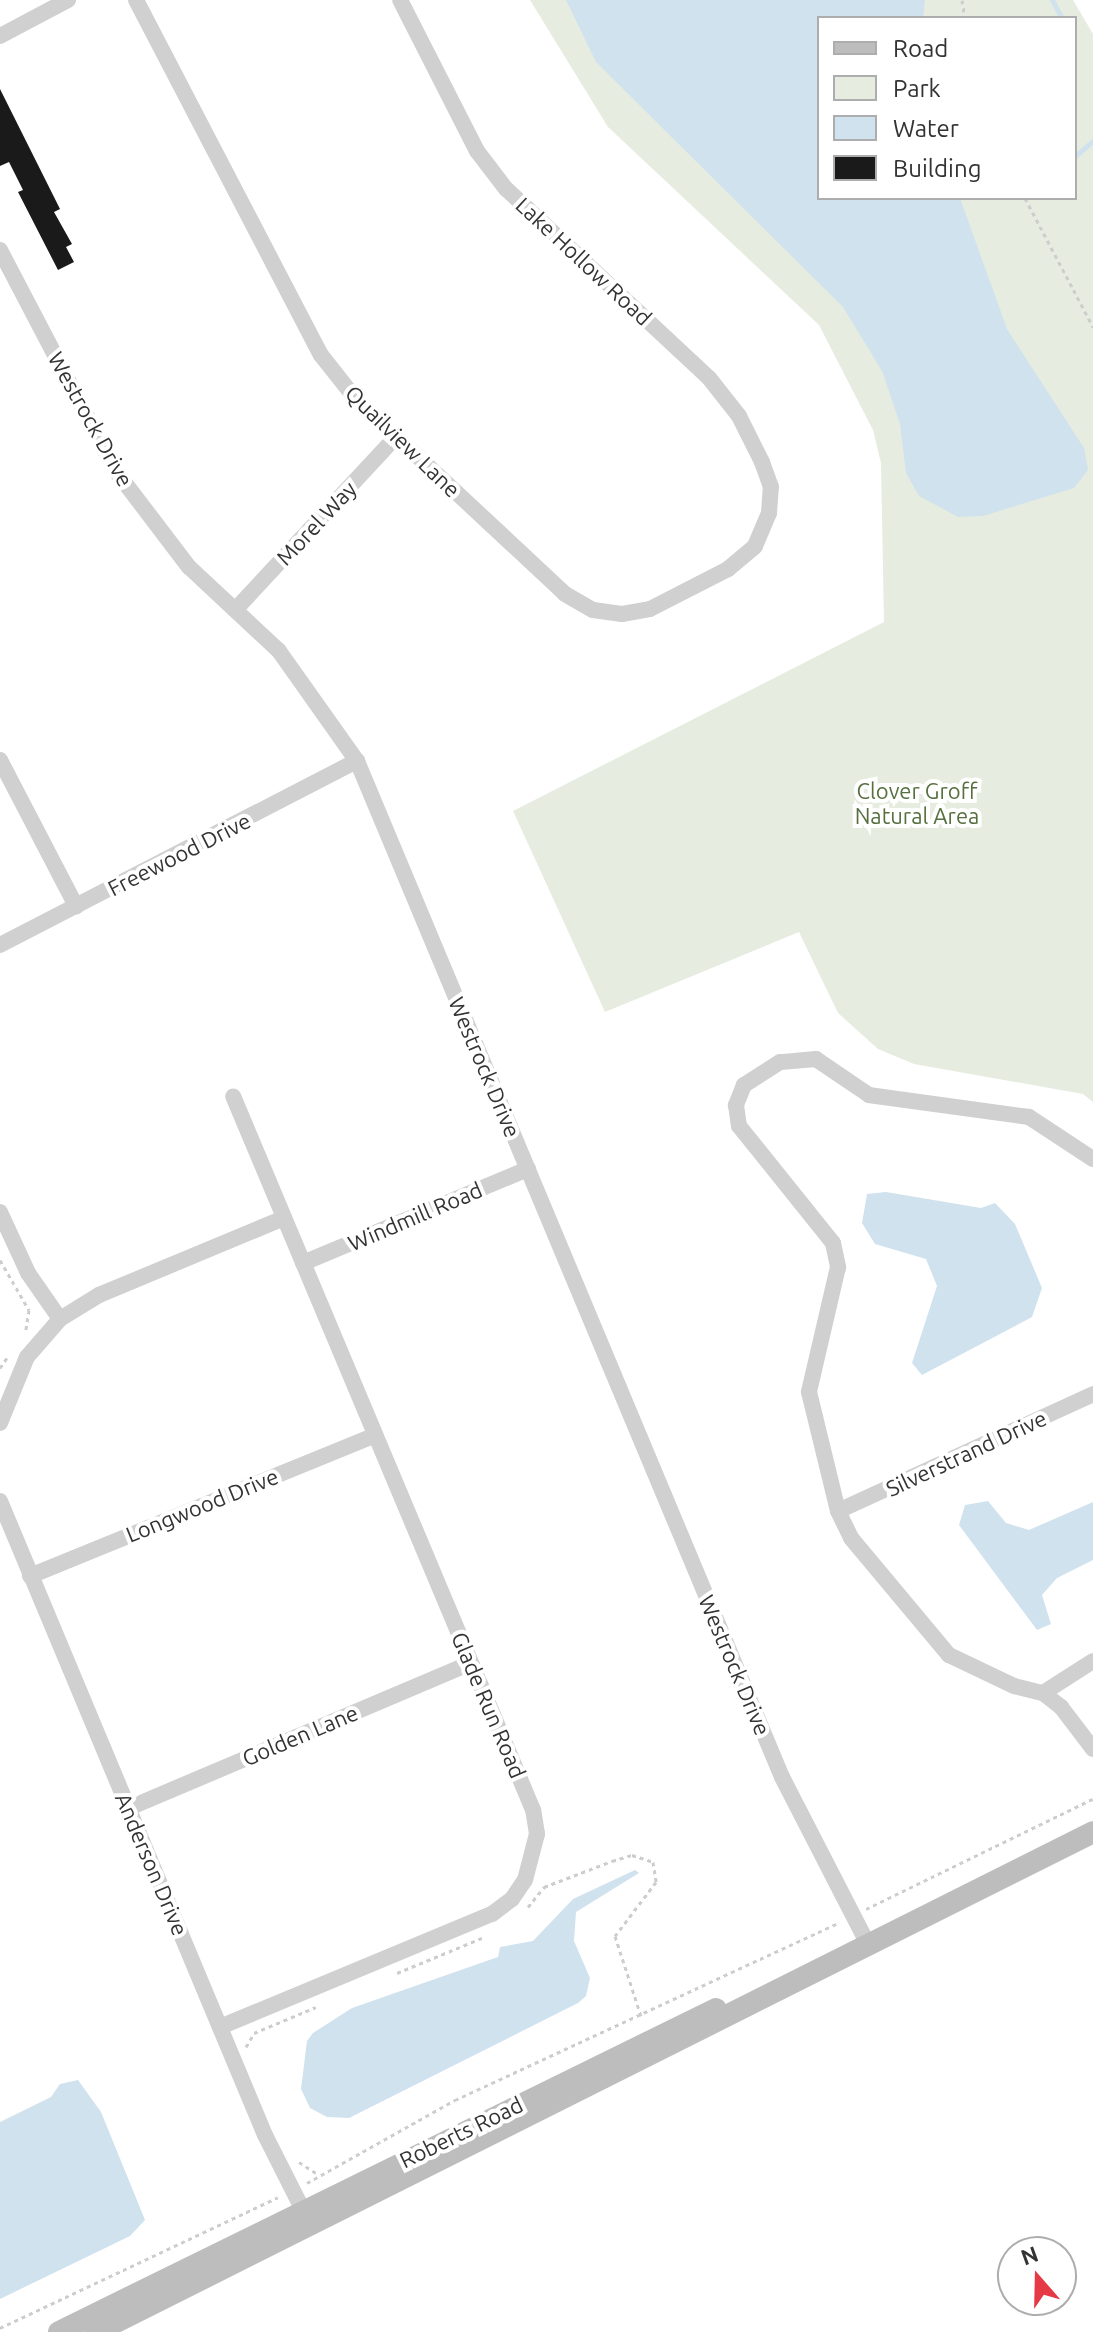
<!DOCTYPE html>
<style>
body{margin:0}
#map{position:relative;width:1093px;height:2332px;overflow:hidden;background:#fff;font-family:Ubuntu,sans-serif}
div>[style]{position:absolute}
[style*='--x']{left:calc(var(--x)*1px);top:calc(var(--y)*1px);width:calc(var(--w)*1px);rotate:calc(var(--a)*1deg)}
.green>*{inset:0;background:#e6ecdf}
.water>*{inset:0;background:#cfe2ee}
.stream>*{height:5px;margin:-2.5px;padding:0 2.5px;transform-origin:2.5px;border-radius:2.5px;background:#cfe2ee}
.building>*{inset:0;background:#1a1a1a}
.path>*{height:3px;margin-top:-1.5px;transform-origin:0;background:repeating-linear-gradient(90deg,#cdcdcd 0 4px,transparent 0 8px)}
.street>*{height:16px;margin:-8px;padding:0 8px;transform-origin:8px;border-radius:8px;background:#d0d0d0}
.secondary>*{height:22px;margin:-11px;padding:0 11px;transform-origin:11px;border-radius:11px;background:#bdbdbd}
span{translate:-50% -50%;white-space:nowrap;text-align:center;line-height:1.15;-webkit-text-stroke:8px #fff;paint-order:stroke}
.street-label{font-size:22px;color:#333}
.park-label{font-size:22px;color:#56703f}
.legend{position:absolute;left:817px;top:16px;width:260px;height:184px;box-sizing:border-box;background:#fff;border:2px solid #adadad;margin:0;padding:10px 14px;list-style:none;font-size:24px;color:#333}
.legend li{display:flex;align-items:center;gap:16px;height:40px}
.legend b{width:40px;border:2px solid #adadad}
.north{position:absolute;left:997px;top:2236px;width:80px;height:80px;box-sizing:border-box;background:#fff;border:2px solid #adadad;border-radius:50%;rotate:340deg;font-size:22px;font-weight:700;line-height:32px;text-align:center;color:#333}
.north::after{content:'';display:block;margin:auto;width:28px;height:36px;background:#e63946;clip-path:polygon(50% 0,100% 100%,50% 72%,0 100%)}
</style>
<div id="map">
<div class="green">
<div style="clip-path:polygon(evenodd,530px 0,1073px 0,1093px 34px,1093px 1102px,1083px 1094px,914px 1064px,878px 1049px,838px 1013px,799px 932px,605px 1012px,513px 811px,884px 622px,881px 463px,873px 430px,819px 325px,608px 127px,530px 0,819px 18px,1075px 18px,1075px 198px,819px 198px,819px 18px)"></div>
</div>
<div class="water">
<div style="clip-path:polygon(566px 0,925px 0,923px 18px,819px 18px,819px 198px,960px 198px,1007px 329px,1084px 448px,1088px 470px,1074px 488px,983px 516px,958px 517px,919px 496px,906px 473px,900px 424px,882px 371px,843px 307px,596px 62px)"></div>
<div style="clip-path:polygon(886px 1192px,981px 1208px,995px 1203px,1015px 1224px,1042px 1288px,1032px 1317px,922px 1375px,912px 1363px,937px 1286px,926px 1259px,875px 1244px,862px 1223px,867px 1194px)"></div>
<div style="clip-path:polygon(988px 1501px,1006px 1523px,1029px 1530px,1093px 1502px,1093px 1560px,1057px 1578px,1042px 1595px,1051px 1624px,1037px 1630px,959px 1525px,965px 1505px)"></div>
<div style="clip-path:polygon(635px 1870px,639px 1873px,576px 1912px,574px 1941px,590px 1978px,586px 1996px,578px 2003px,349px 2118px,327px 2117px,310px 2108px,301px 2089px,307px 2041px,313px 2033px,352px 2008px,498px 1957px,500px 1947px,533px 1941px,573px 1899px)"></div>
<div style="clip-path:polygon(78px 2080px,101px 2112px,145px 2220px,130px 2236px,0 2299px,0 2122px,51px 2097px,60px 2084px)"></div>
</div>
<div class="stream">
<div style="--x:1052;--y:0;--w:21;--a:61"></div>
<div style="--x:1075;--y:156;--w:23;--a:-40"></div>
</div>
<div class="building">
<div style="clip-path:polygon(0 89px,60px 209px,54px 212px,72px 244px,66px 247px,74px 262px,58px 270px,18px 192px,23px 190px,9px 162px,0 166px)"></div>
</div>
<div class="path">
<div style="--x:962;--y:0;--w:18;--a:81"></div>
<div style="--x:1025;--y:198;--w:146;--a:62.2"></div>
<div style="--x:0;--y:1260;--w:58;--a:59.9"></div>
<div style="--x:29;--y:1310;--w:20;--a:99"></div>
<div style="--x:0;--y:1368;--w:14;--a:-56"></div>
<div style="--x:528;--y:1907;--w:26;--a:-51"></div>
<div style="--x:544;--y:1887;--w:73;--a:-20.9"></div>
<div style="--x:612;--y:1861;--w:21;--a:-17"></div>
<div style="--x:632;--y:1855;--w:22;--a:18"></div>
<div style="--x:653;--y:1862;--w:20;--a:81"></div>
<div style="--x:656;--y:1882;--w:68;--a:127.2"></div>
<div style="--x:615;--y:1936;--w:84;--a:72"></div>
<div style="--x:866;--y:1909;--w:252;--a:-25.9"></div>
<div style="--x:397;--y:1973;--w:92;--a:-22.4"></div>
<div style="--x:246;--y:2047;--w:16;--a:-60"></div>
<div style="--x:254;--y:2033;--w:67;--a:-22.8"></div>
<div style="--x:299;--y:2162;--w:24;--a:33"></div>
<div style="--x:307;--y:2183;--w:170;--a:-29.3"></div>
<div style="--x:455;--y:2100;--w:422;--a:-24.8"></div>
<div style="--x:0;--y:2328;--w:307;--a:-25.2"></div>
</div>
<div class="street">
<div style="--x:136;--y:0;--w:400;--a:62.5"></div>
<div style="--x:321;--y:355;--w:55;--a:51.7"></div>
<div style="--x:355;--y:398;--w:287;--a:43"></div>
<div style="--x:565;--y:594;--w:32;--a:30"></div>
<div style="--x:593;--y:610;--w:29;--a:8"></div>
<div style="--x:622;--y:614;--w:28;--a:-10"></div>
<div style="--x:650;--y:609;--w:88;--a:-27.1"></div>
<div style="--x:728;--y:569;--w:35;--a:-40"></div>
<div style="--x:755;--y:546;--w:36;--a:-67"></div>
<div style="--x:769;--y:513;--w:26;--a:-86"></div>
<div style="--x:771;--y:487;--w:27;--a:-110"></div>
<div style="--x:762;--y:462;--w:51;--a:-116.6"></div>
<div style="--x:739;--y:416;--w:48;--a:-128.3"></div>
<div style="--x:709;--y:378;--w:277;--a:-137"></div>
<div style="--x:506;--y:189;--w:48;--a:-127.3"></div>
<div style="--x:477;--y:151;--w:169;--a:-117"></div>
<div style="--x:0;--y:36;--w:77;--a:-27.9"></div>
<div style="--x:0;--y:250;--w:248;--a:62.4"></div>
<div style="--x:115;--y:470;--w:122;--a:52.7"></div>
<div style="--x:189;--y:567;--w:123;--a:43"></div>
<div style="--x:279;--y:651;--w:135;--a:54.7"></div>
<div style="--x:357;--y:761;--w:1101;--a:67.3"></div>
<div style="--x:782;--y:1777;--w:190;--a:62.8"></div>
<div style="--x:235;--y:610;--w:236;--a:-47.1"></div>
<div style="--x:0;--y:760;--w:165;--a:62.5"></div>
<div style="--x:0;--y:945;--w:402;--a:-27.3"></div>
<div style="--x:1093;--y:1159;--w:77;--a:-146.7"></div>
<div style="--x:1029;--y:1117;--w:162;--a:-172.2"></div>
<div style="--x:869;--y:1095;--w:64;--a:-145.8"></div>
<div style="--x:816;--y:1059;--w:36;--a:175"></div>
<div style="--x:780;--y:1062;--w:43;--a:147.4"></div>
<div style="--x:744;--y:1085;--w:22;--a:112"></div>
<div style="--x:736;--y:1105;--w:21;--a:82"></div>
<div style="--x:739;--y:1126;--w:150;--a:51.2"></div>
<div style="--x:833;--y:1243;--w:25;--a:78"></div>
<div style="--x:838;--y:1267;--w:128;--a:103.1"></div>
<div style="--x:809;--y:1392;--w:122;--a:76.3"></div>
<div style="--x:838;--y:1511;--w:30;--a:64"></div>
<div style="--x:851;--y:1538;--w:153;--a:50.1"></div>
<div style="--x:949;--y:1655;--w:72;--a:25.5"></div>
<div style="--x:1014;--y:1686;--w:30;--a:14"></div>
<div style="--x:1043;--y:1693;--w:23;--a:38"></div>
<div style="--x:1061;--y:1707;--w:53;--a:52.7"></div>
<div style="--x:0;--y:1212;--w:67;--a:65.3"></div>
<div style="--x:28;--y:1273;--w:56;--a:55.2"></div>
<div style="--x:303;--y:1263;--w:244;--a:-22.7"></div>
<div style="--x:0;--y:1423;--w:71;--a:-67.8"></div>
<div style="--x:27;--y:1357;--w:50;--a:-49"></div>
<div style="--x:60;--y:1319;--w:46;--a:-31.6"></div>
<div style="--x:99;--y:1295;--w:200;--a:-22.6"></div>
<div style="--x:0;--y:1501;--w:687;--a:67.32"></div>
<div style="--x:265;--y:2135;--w:95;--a:63.2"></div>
<div style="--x:838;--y:1511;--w:281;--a:-24.6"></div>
<div style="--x:30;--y:1576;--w:373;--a:-22.2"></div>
<div style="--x:1043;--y:1693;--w:59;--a:-32.6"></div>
<div style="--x:129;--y:1808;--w:371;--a:-23"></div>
<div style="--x:220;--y:2027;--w:295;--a:-22.6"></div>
<div style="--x:492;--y:1914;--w:25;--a:-37"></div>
<div style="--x:512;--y:1899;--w:23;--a:-56"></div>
<div style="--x:525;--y:1880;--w:48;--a:-75.4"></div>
<div style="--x:537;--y:1834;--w:24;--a:-99"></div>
<div style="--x:533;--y:1810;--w:774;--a:-112.79"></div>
</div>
<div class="secondary">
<div style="--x:59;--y:2332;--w:732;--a:-26.18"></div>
<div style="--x:96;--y:2332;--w:1115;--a:-26.63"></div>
</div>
<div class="street-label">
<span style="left:584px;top:261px;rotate:43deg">Lake Hollow Road</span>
<span style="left:91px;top:419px;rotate:61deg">Westrock Drive</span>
<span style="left:403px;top:441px;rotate:44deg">Quailview Lane</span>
<span style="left:316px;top:523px;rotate:-47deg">Morel Way</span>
<span style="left:179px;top:854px;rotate:-27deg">Freewood Drive</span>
<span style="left:485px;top:1067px;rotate:67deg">Westrock Drive</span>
<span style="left:415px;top:1216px;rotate:-23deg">Windmill Road</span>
<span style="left:966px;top:1453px;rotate:-25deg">Silverstrand Drive</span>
<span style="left:202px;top:1505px;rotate:-22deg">Longwood Drive</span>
<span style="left:735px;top:1665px;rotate:67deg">Westrock Drive</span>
<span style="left:489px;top:1705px;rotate:67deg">Glade Run Road</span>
<span style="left:300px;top:1735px;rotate:-23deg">Golden Lane</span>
<span style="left:152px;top:1864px;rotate:67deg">Anderson Drive</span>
<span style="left:461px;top:2132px;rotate:-26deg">Roberts Road</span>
</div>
<div class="park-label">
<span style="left:917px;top:803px">Clover Groff<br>Natural Area</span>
</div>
<ul class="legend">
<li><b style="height:10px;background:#bdbdbd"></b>Road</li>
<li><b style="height:22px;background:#e6ecdf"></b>Park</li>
<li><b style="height:22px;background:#cfe2ee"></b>Water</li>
<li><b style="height:22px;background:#1a1a1a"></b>Building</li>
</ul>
<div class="north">N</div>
</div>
